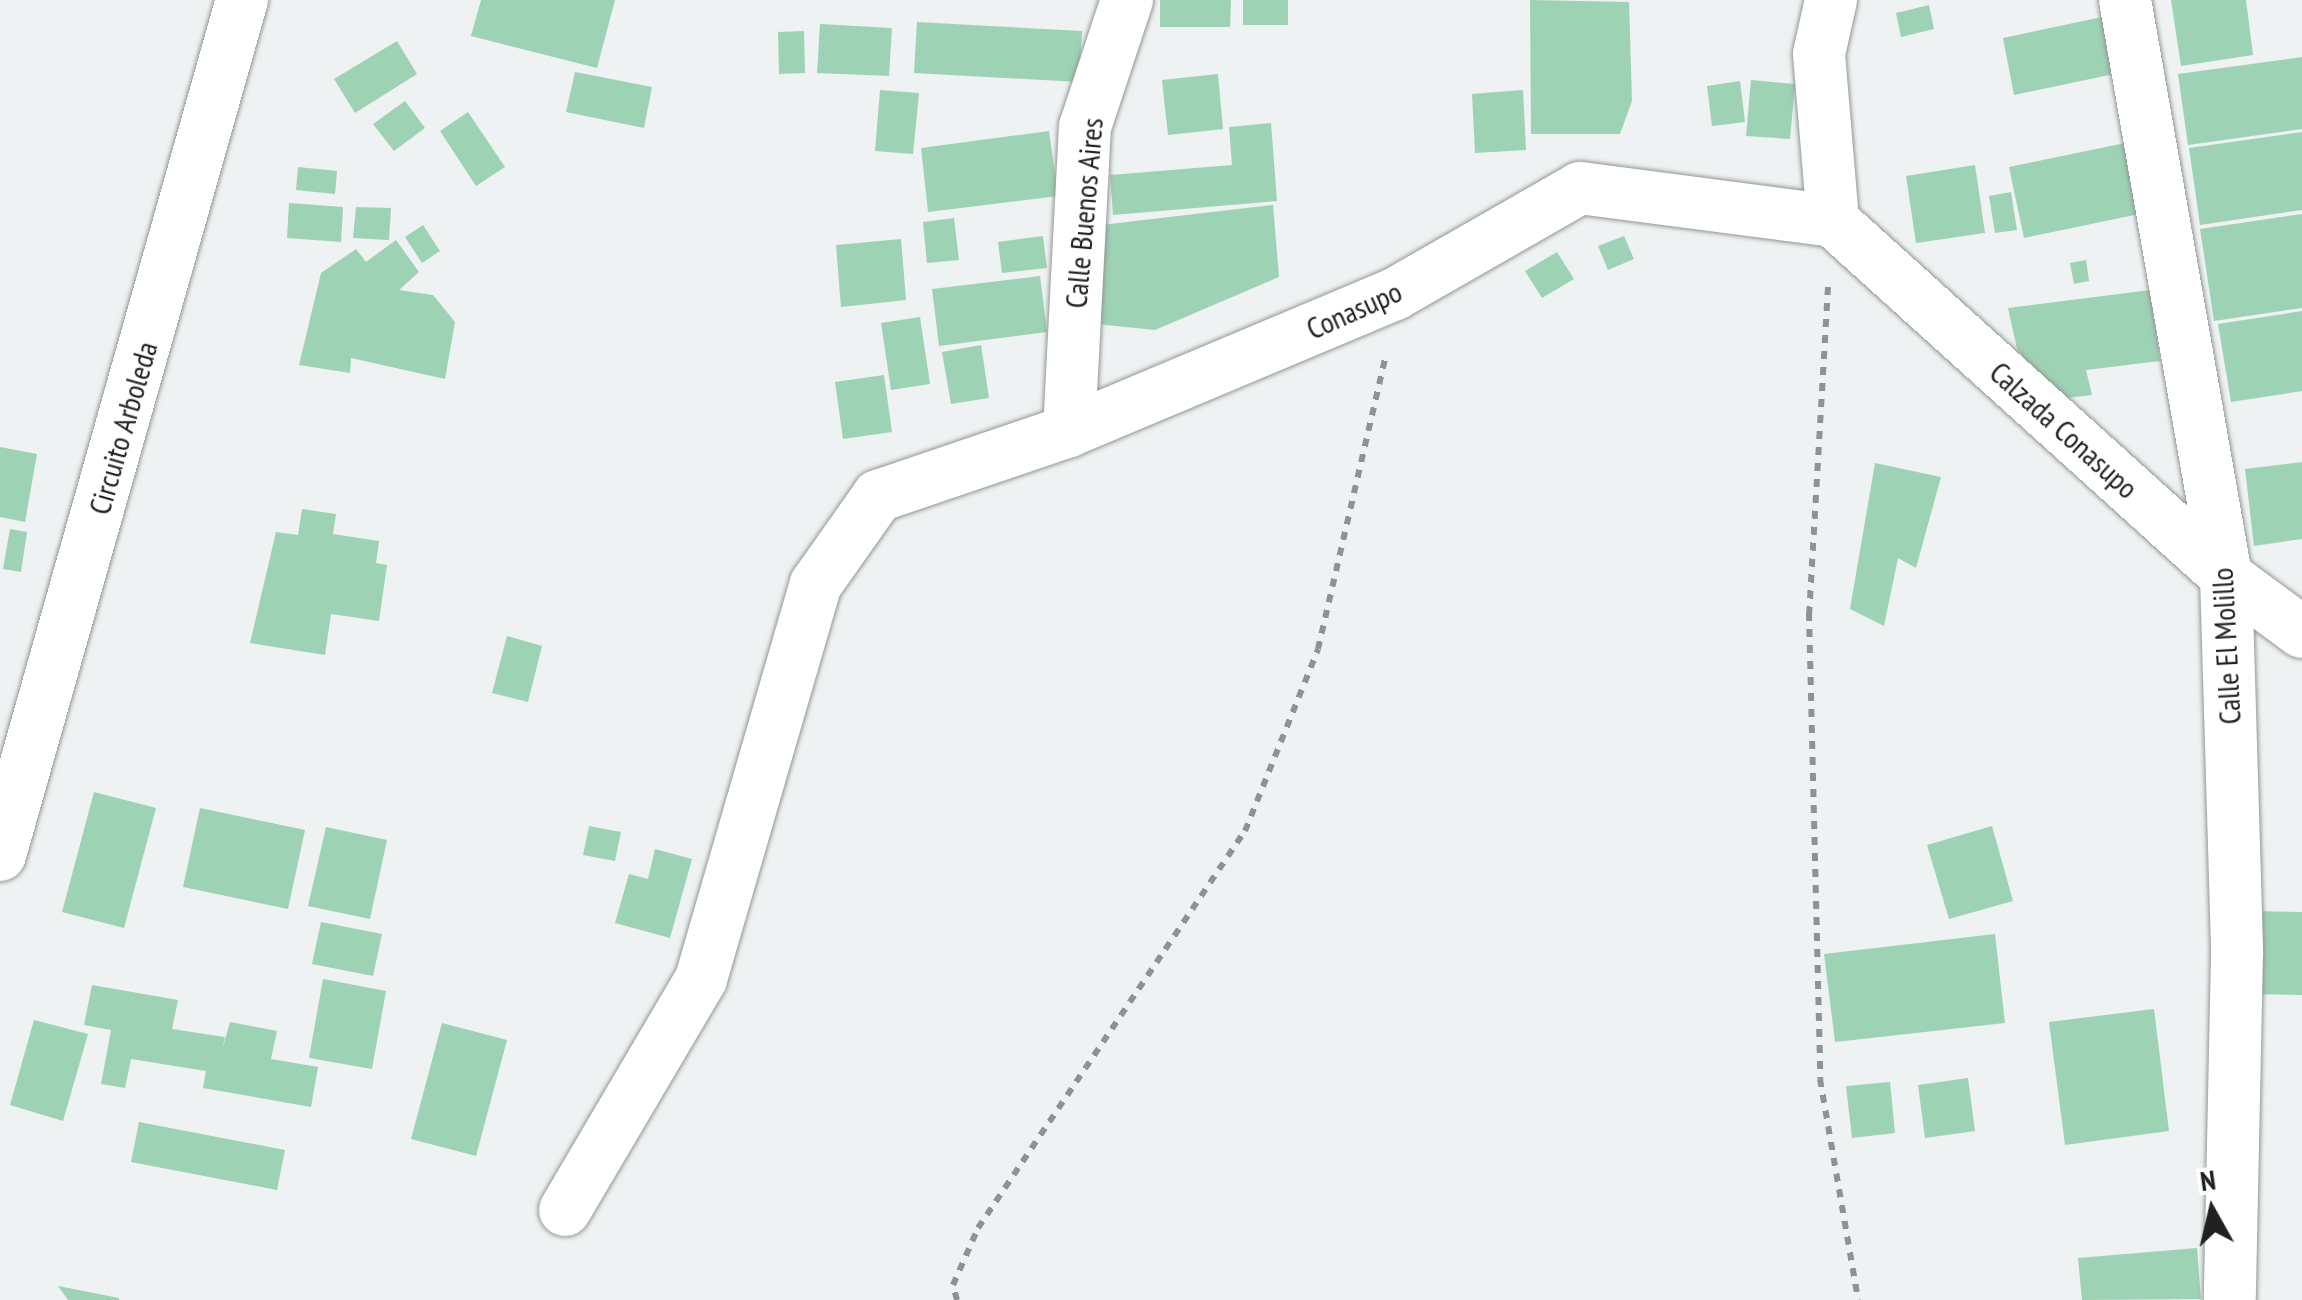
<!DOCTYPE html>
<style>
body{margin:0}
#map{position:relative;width:2302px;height:1300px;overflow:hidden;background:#eef2f2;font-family:"PT Sans Narrow",sans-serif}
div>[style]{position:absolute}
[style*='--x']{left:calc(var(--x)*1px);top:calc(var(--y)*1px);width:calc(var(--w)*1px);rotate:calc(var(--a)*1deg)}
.building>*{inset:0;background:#9ed2b4}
.path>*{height:6px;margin-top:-3px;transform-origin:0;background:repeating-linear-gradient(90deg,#8f9292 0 8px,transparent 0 16px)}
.roads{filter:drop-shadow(0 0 2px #929695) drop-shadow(0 0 2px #929695)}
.minor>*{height:52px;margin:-26px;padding:0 26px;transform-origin:26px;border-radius:26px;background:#fff}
span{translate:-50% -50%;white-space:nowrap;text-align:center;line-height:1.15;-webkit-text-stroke:9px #fff;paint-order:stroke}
.street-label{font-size:30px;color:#202121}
.north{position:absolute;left:2162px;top:1160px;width:100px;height:100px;-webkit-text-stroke:8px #fff;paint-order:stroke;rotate:352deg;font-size:28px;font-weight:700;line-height:40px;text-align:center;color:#202121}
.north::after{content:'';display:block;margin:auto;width:35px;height:45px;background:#202121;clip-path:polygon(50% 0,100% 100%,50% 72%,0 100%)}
</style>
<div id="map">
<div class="building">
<div style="clip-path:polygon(481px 0,615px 0,597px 68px,471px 36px)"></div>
<div style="clip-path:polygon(1160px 0,1231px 0,1230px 27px,1160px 27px)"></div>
<div style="clip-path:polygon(1243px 0,1288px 0,1288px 25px,1243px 25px)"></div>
<div style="clip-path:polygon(1530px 0,1629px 2px,1632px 101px,1620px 134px,1531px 134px)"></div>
<div style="clip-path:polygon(2171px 0,2246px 0,2253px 55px,2181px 66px)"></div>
<div style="clip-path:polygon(1929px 5px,1934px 29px,1901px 37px,1896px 13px)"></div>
<div style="clip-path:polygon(2107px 16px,2119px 73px,2014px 95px,2003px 38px)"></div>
<div style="clip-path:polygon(917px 22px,1082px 31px,1079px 82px,914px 73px)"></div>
<div style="clip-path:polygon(820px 24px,892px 28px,889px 76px,817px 73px)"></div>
<div style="clip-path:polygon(804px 31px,805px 73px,779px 74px,778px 32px)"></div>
<div style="clip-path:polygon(397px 41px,417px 74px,355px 113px,334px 79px)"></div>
<div style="clip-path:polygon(2302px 57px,2302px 129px,2188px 145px,2178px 74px)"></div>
<div style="clip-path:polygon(575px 72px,652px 87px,644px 128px,566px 112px)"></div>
<div style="clip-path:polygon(1218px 74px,1223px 129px,1168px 135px,1162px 80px)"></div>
<div style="clip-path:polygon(1751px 80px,1795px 84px,1790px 139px,1746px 136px)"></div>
<div style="clip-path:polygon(1740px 81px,1745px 122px,1712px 126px,1707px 86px)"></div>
<div style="clip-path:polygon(880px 90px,919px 93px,913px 154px,875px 151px)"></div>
<div style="clip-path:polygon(1523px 90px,1526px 150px,1475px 153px,1472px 94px)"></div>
<div style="clip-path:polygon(405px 101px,425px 128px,394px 151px,373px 124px)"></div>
<div style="clip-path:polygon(468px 112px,505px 167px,476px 186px,440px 131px)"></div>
<div style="clip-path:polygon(1271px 123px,1277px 201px,1113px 215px,1110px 175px,1232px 165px,1229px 127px)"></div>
<div style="clip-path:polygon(1049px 131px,1058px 196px,928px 212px,921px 148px)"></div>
<div style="clip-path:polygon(2302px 132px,2302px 210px,2200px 225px,2189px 148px)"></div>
<div style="clip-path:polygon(2130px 142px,2144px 213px,2024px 238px,2009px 167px)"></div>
<div style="clip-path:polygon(1975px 165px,1985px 233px,1916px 243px,1906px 176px)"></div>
<div style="clip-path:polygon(298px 167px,337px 171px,335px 194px,296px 190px)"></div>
<div style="clip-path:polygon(2011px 192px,2017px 230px,1995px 233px,1989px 196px)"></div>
<div style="clip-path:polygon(289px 203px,343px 207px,341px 242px,287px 238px)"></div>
<div style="clip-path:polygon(1273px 205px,1279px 277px,1155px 330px,1086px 323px,1101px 225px)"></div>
<div style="clip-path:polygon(356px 207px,391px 208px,389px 240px,353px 238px)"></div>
<div style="clip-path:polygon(2302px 214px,2302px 308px,2214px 321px,2200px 229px)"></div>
<div style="clip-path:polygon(954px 218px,959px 260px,927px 263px,923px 222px)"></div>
<div style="clip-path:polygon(423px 225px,440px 251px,422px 263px,405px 237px)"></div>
<div style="clip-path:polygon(1043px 236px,1047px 268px,1002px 273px,998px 242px)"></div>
<div style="clip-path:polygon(1624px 236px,1634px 259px,1608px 270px,1598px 246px)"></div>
<div style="clip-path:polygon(901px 239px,906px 300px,841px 307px,836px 245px)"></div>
<div style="clip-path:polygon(396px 240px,419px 272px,399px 290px,433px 295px,455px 322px,445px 379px,351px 358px,350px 373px,299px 365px,321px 273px,356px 249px,366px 262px)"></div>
<div style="clip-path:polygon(1557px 252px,1574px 279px,1542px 298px,1525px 271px)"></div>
<div style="clip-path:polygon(2086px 260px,2089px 281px,2074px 284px,2070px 263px)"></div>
<div style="clip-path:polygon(1040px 276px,1047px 332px,939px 346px,932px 289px)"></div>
<div style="clip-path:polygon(2150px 290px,2160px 361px,2086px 370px,2092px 395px,2057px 399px,2017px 349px,2008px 308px)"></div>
<div style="clip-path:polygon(2302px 311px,2302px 391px,2231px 402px,2218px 324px)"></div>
<div style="clip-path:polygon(920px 317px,930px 384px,891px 390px,881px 323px)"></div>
<div style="clip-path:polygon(981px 345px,989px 398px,951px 404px,942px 352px)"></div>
<div style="clip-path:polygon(884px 375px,892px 432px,843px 439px,835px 382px)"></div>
<div style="clip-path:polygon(0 447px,37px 454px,25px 522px,0 517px)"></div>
<div style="clip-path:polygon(2302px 462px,2302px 539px,2254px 546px,2245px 469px)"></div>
<div style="clip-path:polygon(1875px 463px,1941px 477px,1916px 568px,1898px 558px,1884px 626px,1850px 609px)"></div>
<div style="clip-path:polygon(302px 509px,336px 514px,333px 534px,379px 541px,376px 563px,387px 565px,379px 621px,331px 614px,325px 655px,250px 643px,276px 532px,298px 535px)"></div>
<div style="clip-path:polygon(10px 529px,27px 532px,21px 572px,3px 569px)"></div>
<div style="clip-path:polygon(507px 636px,542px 646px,528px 702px,492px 693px)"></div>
<div style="clip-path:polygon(94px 792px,156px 808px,124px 928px,62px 912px)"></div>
<div style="clip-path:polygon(200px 808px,305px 830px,288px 909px,183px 887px)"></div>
<div style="clip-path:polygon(589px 826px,621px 832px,615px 861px,583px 855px)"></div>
<div style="clip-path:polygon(1992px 826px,2013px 901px,1949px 919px,1927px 845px)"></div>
<div style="clip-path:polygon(326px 827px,387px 840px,370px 919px,308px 906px)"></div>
<div style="clip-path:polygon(655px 849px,692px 859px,670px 938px,615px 923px,629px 874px,648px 879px)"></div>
<div style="clip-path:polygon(2249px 911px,2302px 912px,2302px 995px,2248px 994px)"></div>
<div style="clip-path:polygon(321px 922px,382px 934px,373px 976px,312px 964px)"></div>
<div style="clip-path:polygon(1995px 934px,2005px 1023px,1835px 1042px,1824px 954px)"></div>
<div style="clip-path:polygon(323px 979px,386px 991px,372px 1069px,309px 1058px)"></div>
<div style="clip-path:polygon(92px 985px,178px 1000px,172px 1029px,225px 1037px,222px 1050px,230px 1022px,277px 1031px,271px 1059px,318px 1067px,311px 1107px,203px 1088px,206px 1071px,131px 1059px,125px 1088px,101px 1084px,111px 1030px,84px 1025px)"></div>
<div style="clip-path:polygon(2154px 1009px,2169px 1131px,2065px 1145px,2049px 1022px)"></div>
<div style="clip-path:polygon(34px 1020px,88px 1034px,63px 1121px,10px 1105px)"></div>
<div style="clip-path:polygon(442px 1023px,507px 1040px,476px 1156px,411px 1139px)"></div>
<div style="clip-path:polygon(1968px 1078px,1975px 1131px,1925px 1138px,1918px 1085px)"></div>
<div style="clip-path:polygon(1890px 1082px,1895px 1133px,1852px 1138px,1846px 1086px)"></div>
<div style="clip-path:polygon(139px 1122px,285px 1150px,277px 1190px,131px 1162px)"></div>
<div style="clip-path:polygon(2197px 1248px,2201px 1299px,2082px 1300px,2078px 1258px)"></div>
<div style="clip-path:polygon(58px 1286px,119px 1298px,119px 1300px,68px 1300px)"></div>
</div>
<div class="path">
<div style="--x:1828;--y:287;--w:327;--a:93.3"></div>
<div style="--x:1809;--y:613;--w:466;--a:88.6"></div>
<div style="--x:1820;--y:1079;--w:224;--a:80.2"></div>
<div style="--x:957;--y:1300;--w:16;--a:-105"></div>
<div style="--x:953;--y:1285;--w:62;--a:-66.3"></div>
<div style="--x:978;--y:1228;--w:478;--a:-56.1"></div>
<div style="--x:1245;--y:831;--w:196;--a:-68.1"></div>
<div style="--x:1318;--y:649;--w:302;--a:-77"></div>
</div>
<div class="roads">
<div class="minor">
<div style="--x:1831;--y:0;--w:55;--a:102.5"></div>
<div style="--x:1819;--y:54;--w:168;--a:85.2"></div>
<div style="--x:2125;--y:0;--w:585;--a:80.05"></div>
<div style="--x:2226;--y:576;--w:378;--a:88.3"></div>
<div style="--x:2237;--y:954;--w:346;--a:91.2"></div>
<div style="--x:1833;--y:221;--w:530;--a:42.09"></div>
<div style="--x:2226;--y:576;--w:94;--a:36.4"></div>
<div style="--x:1069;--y:431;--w:304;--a:-87"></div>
<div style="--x:1085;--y:127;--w:134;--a:-71.7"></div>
<div style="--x:0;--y:855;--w:889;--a:-74.2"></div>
<div style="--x:565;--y:1210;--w:268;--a:-59.5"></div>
<div style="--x:701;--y:979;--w:411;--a:-73.8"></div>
<div style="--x:816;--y:584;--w:108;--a:-54.8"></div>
<div style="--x:878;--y:496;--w:202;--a:-18.8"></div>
<div style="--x:1069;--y:431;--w:354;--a:-22.8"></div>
<div style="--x:1395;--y:294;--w:213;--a:-29.8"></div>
<div style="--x:1580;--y:188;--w:255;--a:7.4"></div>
</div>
</div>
<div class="street-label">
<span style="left:1084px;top:213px;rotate:-85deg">Calle Buenos Aires</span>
<span style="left:1354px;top:310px;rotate:-24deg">Conasupo</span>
<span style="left:123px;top:428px;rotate:-74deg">Circuito Arboleda</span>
<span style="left:2064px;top:430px;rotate:42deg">Calzada Conasupo</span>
<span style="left:2226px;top:646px;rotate:-93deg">Calle El Molillo</span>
</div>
<div class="north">N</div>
</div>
